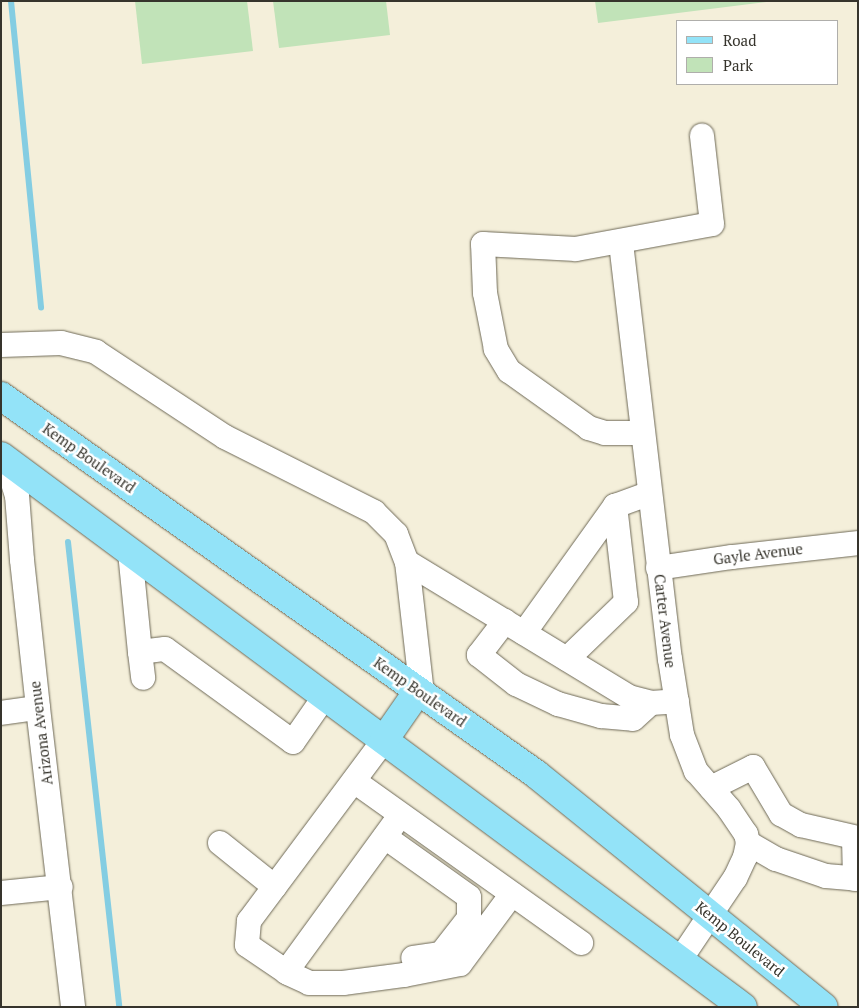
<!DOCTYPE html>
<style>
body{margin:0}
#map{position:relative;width:859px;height:1008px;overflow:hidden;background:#f4efda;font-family:"PT Serif",serif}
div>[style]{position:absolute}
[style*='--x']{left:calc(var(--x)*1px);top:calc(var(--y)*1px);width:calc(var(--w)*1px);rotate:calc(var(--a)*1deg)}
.green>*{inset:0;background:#c1e3b8}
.stream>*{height:6px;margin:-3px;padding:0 3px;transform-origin:3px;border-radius:3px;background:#84cde2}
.roads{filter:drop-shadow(0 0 1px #6e6957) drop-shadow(0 0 1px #6e6957)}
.minor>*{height:24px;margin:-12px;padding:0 12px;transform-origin:12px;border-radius:12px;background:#fff}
.major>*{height:28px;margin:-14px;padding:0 14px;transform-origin:14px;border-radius:14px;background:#93e3f8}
span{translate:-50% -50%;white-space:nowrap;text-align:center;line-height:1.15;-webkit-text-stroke:5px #fff;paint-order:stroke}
.street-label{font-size:15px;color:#36342c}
.frame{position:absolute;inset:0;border:2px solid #36342c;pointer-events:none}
.legend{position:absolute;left:676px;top:20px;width:162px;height:65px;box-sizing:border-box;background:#fff;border:1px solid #afaeab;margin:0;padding:6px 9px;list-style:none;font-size:15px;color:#36342c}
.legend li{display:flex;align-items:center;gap:10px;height:25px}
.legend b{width:25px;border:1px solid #afaeab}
</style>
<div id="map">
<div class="green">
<div style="clip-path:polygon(135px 1px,247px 1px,253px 51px,142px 64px)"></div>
<div style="clip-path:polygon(273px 1px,386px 1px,390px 35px,279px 48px)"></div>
<div style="clip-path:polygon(595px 1px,775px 1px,598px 23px)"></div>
</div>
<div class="stream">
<div style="--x:11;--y:1;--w:308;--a:84.4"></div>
<div style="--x:68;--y:542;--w:468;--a:83.7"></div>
</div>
<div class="roads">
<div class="minor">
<div style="--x:621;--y:243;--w:419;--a:83.3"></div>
<div style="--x:670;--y:659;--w:77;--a:81"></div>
<div style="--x:682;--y:735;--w:39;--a:69"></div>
<div style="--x:696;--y:771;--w:50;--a:49"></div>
<div style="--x:729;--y:809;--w:30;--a:56"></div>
<div style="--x:746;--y:834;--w:9;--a:77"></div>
<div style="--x:748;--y:843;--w:14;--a:102"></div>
<div style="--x:745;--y:857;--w:23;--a:115"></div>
<div style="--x:735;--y:878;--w:99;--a:123.9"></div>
<div style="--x:1;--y:345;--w:60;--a:-1.9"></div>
<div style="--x:61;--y:343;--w:36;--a:14"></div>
<div style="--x:96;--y:352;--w:154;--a:33.4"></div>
<div style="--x:225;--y:437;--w:167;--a:26.7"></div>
<div style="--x:374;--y:512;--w:31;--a:45"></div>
<div style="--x:396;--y:534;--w:30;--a:69"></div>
<div style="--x:407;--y:562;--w:133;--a:83.5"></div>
<div style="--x:643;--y:433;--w:38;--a:180"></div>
<div style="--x:605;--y:433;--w:17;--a:-163"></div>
<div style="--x:589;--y:428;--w:98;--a:-144.5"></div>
<div style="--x:509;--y:371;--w:26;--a:-121"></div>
<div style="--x:496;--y:349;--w:57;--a:-101.1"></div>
<div style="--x:485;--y:293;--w:49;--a:-92.3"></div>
<div style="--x:483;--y:244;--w:93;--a:3.1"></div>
<div style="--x:576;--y:249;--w:138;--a:-10.4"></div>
<div style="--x:712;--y:224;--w:89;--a:-96.5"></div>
<div style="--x:6;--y:460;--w:37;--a:73"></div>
<div style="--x:17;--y:495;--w:65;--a:85.6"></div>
<div style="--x:22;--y:560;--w:149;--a:83.8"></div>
<div style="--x:38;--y:708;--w:301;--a:83.3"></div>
<div style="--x:130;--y:552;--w:100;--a:84.3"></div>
<div style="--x:140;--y:652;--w:25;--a:-7"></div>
<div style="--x:165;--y:649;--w:158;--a:36"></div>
<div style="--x:293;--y:742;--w:56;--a:-55.2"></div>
<div style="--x:407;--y:562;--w:260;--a:31.3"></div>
<div style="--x:629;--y:697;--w:23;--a:15"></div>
<div style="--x:651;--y:703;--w:26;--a:-4"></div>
<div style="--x:658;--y:568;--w:75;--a:-8.5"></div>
<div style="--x:732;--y:557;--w:127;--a:-6.3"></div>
<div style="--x:505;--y:621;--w:43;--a:127.4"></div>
<div style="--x:479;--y:655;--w:47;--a:38.1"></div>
<div style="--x:516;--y:684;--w:47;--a:25.5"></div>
<div style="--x:558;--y:704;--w:45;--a:15.6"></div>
<div style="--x:601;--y:716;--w:32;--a:5"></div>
<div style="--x:633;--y:719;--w:24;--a:-42"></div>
<div style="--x:524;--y:633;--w:156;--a:-54.4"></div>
<div style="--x:615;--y:506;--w:37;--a:-20"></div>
<div style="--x:140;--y:652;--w:26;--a:83"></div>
<div style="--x:567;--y:659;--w:82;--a:-44"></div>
<div style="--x:626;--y:602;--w:97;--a:-96.5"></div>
<div style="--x:1;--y:713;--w:37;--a:-8"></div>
<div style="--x:384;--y:740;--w:226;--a:126.7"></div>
<div style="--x:249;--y:921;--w:24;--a:95"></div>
<div style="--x:247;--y:945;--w:50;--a:34.3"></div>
<div style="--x:288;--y:973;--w:23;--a:25"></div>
<div style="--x:309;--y:983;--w:34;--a:0"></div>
<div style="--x:343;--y:983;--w:62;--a:-7.5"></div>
<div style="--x:404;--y:975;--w:57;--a:-11.1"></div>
<div style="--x:460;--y:964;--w:87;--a:-53.4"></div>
<div style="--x:354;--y:781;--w:279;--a:35.5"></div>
<div style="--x:711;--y:788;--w:47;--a:-26.6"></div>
<div style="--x:753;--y:767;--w:55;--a:59.2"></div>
<div style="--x:781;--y:814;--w:23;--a:29"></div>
<div style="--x:801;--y:825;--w:58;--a:12.8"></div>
<div style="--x:385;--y:837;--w:103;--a:35.5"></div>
<div style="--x:469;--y:897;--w:21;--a:90"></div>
<div style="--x:469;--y:918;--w:46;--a:127.9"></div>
<div style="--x:441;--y:954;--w:28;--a:172"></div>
<div style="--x:854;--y:838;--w:41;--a:88.6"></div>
<div style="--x:220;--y:843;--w:70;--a:38.7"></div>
<div style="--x:748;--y:843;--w:32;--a:30"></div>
<div style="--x:776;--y:859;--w:53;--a:18.8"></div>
<div style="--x:826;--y:876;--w:32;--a:5"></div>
<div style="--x:1;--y:893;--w:60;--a:-5.7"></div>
<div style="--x:286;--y:972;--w:183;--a:-53.9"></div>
</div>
<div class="major">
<div style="--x:1;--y:396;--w:655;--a:35.24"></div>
<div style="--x:536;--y:774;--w:370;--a:39"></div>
<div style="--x:1;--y:456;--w:924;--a:36.6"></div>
<div style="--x:384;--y:740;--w:60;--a:-55.2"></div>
</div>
</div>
<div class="street-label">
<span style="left:89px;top:458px;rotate:35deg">Kemp Boulevard</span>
<span style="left:758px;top:554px;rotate:-7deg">Gayle Avenue</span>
<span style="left:665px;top:621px;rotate:83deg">Carter Avenue</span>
<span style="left:420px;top:692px;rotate:35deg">Kemp Boulevard</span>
<span style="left:41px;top:733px;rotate:-97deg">Arizona Avenue</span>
<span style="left:740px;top:939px;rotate:39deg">Kemp Boulevard</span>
</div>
<div class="frame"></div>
<ul class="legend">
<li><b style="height:6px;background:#93e3f8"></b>Road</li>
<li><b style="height:14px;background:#c1e3b8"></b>Park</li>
</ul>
</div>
